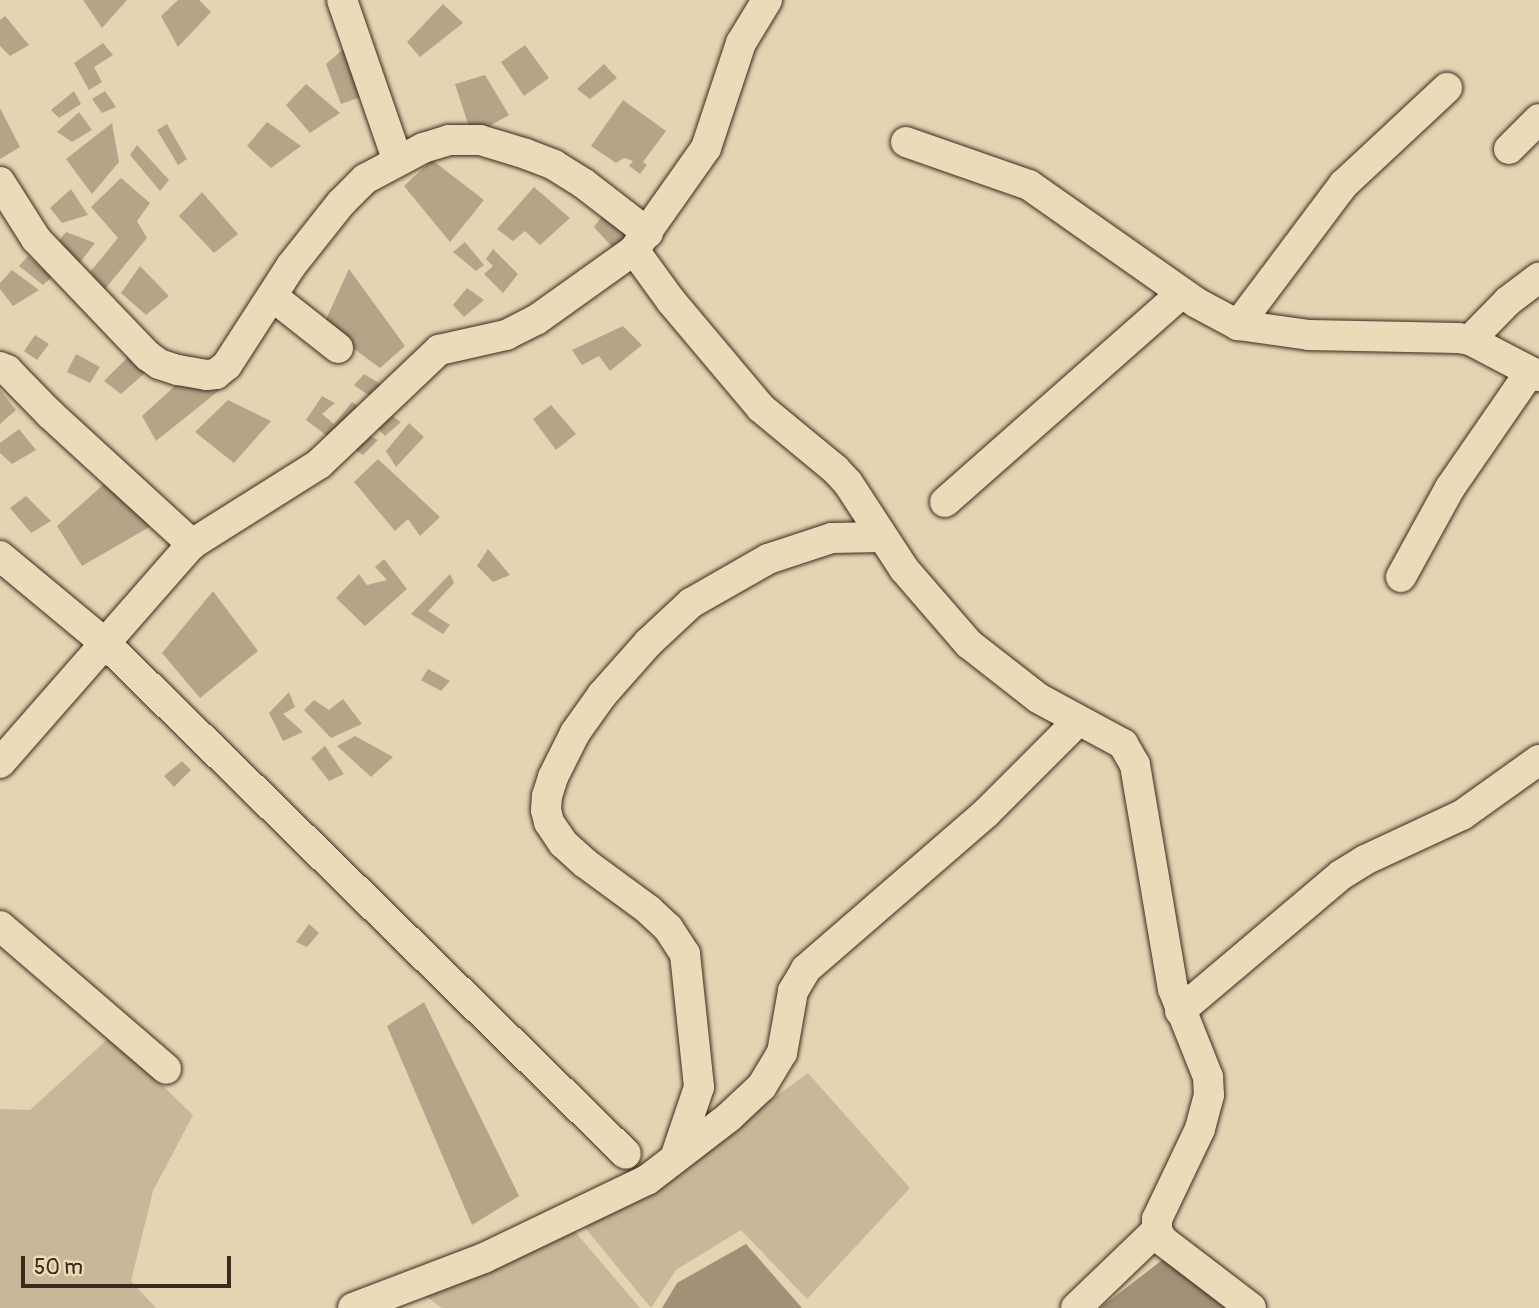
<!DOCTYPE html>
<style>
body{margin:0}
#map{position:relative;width:1539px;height:1308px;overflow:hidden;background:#e6d3b2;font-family:Pangolin,sans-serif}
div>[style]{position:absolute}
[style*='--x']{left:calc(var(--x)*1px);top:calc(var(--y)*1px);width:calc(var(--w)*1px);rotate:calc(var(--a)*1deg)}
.green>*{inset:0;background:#c9b799}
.water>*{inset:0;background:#a39077}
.building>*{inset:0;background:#b6a488}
.roads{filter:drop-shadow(0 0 2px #3b2a1e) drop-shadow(0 0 2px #3b2a1e)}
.minor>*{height:30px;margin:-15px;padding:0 15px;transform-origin:15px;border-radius:15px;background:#eddab8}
span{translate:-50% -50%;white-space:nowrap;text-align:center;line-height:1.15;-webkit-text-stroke:5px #eddab8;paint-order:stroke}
.scale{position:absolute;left:21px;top:1256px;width:210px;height:32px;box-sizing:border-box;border:4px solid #3b2a1e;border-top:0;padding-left:9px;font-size:21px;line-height:24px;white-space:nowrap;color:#3b2a1e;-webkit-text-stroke:5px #eddab8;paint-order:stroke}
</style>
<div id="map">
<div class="green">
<div style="clip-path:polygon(111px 1036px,193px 1115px,153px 1191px,131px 1281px,156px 1308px,0 1308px,0 1109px,30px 1110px)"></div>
<div style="clip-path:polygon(808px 1073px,910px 1188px,807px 1299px,741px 1230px,676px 1270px,651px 1308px,581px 1223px,710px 1145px)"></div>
<div style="clip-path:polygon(572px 1228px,640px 1308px,442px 1308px,423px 1294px)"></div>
</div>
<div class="water">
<div style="clip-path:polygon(746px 1244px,802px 1308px,662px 1308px,677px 1283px)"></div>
<div style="clip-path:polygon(1166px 1257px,1238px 1308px,1100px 1308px)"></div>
</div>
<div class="building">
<div style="clip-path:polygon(83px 0,127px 0,102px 28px)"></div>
<div style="clip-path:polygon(178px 0,199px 0,211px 12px,178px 47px,161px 16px)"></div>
<div style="clip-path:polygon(443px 4px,463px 23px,420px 57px,407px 42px)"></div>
<div style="clip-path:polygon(5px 16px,29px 45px,10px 56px,0 46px,0 20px)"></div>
<div style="clip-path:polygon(103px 43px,113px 55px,94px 67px,102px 82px,89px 90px,74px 63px)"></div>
<div style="clip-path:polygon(525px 45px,549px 78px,524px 96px,501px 62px)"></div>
<div style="clip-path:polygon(347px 46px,364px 96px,341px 104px,326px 64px)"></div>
<div style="clip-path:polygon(604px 64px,617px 78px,590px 99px,577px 89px)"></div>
<div style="clip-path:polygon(485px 75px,509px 115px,472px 136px,455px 84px)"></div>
<div style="clip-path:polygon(306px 84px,340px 113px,310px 133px,286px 105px)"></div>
<div style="clip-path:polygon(74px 91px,81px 104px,59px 118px,51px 110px)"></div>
<div style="clip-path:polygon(105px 91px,116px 107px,102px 113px,92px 99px)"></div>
<div style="clip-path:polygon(623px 100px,666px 131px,643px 162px,647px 165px,640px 174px,629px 166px,633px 161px,624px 158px,616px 163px,591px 146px)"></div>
<div style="clip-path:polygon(0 108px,20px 147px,0 159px)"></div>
<div style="clip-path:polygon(79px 112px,92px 130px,72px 142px,57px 132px)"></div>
<div style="clip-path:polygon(267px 122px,301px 146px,271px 168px,247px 146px)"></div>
<div style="clip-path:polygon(112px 123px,119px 162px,92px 194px,66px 159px)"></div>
<div style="clip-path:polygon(167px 124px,187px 159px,178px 165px,157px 130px)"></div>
<div style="clip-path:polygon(137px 145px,169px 180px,160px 191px,130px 155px)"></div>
<div style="clip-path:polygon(432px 160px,484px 200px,450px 242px,404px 186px)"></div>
<div style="clip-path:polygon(121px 178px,150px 203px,137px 221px,147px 238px,105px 289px,90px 272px,118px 238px,91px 207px)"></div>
<div style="clip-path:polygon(534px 187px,570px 218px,540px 245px,525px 231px,513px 241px,497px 229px)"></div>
<div style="clip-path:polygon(71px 189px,88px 215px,62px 223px,50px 208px)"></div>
<div style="clip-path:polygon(202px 192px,238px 234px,214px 253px,179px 216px)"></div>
<div style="clip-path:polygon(606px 211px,630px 235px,613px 248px,594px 227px)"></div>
<div style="clip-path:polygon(66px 232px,95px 243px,75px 269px,50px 251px)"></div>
<div style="clip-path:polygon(465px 242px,484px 265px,476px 271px,453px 252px)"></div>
<div style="clip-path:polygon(493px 249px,518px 274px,503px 293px,484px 274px,493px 266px,486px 259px)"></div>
<div style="clip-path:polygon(28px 256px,52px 277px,43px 285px,19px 266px)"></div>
<div style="clip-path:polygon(140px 266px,169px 296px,146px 315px,121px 293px)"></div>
<div style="clip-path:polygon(349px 269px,405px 346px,380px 368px,323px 326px)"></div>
<div style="clip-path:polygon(12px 270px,39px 290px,13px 306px,0 289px,0 283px)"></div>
<div style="clip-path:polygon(467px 288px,484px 300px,464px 317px,453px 305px)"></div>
<div style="clip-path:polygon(623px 326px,642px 345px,610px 371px,599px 356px,582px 365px,572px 350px)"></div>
<div style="clip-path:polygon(35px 335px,49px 344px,37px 360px,24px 351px)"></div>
<div style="clip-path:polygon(76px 354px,100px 367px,90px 383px,67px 372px)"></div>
<div style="clip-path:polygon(130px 355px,146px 372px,121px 394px,104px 381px)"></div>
<div style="clip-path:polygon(188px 374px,221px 389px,156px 441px,142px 416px)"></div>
<div style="clip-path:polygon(364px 374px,392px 391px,379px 403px,354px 385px)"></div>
<div style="clip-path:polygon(0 390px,16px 410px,0 424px)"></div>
<div style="clip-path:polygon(322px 396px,335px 403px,322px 414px,334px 424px,352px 402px,369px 414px,338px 444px,306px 420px)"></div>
<div style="clip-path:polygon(228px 400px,271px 421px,234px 463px,195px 432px)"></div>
<div style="clip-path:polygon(551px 405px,576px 434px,556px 450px,533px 419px)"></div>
<div style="clip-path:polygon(388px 413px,401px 422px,385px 436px,376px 427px)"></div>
<div style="clip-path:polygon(409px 423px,424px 437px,396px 467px,386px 451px)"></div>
<div style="clip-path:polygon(19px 429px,36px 450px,12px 464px,0 453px,0 443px)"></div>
<div style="clip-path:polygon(370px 436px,378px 440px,363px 455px,355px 450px)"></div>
<div style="clip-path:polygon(378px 459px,440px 517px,420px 536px,408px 519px,395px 531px,354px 482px)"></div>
<div style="clip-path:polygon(104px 484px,151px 526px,82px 566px,57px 526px)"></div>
<div style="clip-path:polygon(26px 496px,51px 521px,31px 533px,10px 508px)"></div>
<div style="clip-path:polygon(488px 549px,510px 575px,493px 582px,477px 566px)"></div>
<div style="clip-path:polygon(384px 559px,407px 589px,365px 626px,336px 598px,359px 574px,367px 585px,387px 580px,375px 567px)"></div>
<div style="clip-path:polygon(450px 574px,454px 583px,428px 611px,450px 625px,443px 634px,411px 614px)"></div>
<div style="clip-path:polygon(213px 591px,258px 651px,200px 698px,162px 653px)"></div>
<div style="clip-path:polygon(428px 669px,450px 681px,441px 691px,421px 680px)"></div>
<div style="clip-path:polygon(289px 692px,295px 707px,283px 714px,303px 732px,283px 741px,269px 713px)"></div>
<div style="clip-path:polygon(343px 699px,362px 724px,331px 738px,304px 710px,314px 700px,329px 710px)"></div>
<div style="clip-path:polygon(355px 736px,393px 757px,371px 777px,337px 746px)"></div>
<div style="clip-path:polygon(325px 746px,344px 774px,329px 781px,311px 758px)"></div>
<div style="clip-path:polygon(182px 761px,191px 770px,174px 787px,164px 776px)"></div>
<div style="clip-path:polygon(309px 924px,319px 933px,307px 947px,296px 942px)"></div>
<div style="clip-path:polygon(424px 1002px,519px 1196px,472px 1225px,387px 1026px)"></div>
</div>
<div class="roads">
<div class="minor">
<div style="--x:342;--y:0;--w:168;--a:70.9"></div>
<div style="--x:906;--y:142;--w:130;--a:19.3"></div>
<div style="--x:1029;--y:185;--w:205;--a:35.1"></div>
<div style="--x:1197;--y:303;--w:47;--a:28.2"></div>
<div style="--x:1238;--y:325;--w:72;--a:8"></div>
<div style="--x:1309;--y:335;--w:149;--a:1.2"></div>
<div style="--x:1458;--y:338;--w:12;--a:9"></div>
<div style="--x:1470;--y:340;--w:78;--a:27.6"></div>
<div style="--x:1509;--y:149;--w:42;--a:-45"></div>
<div style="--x:0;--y:182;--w:67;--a:57.7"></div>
<div style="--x:36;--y:239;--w:162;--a:46.3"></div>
<div style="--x:148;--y:356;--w:14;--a:36"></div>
<div style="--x:159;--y:364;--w:20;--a:18"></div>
<div style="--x:178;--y:370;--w:29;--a:10"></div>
<div style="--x:207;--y:375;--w:9;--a:-6"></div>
<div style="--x:216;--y:374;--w:14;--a:-39"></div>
<div style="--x:227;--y:365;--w:118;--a:-57.1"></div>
<div style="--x:291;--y:266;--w:80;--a:-51.6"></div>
<div style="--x:341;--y:203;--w:34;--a:-45"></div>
<div style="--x:365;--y:179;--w:66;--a:-28.1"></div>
<div style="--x:423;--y:148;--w:27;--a:-17"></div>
<div style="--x:449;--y:140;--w:31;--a:0"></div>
<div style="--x:480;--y:140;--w:48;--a:16.9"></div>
<div style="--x:526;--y:154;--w:30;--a:21"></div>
<div style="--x:554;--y:165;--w:34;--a:32"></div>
<div style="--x:583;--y:183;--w:82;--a:37.6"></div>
<div style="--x:634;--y:250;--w:63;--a:54"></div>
<div style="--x:671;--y:301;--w:140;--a:49.9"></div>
<div style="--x:761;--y:408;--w:96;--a:39.5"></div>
<div style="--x:835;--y:469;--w:19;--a:47"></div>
<div style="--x:848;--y:483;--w:103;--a:56.9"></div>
<div style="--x:904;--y:569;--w:99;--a:49.1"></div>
<div style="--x:969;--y:644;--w:88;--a:38"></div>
<div style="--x:1038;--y:698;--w:97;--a:28.4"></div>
<div style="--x:1123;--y:744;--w:24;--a:60"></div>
<div style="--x:1135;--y:765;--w:227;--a:80.4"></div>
<div style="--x:1173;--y:989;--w:95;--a:68.3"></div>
<div style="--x:1208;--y:1077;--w:18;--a:87"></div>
<div style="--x:1209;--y:1095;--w:35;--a:105"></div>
<div style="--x:1200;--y:1129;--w:100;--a:115.5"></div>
<div style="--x:1157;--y:1219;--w:11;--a:90"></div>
<div style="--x:1157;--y:1230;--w:11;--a:63"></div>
<div style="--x:1162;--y:1240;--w:112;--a:37.4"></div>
<div style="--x:272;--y:296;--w:84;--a:38.2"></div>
<div style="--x:1238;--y:325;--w:176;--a:-53.1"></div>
<div style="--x:1344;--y:184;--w:141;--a:-43"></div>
<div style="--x:1470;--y:340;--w:54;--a:-45.7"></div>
<div style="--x:1508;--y:301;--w:39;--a:-37"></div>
<div style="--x:0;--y:367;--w:8;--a:23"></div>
<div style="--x:7;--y:370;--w:62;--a:45.7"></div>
<div style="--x:50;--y:414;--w:193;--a:42.5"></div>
<div style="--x:945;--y:502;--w:316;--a:-41.4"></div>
<div style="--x:0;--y:556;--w:138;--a:39.7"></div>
<div style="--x:106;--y:644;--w:728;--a:44.44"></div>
<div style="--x:1401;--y:577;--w:102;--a:-61.2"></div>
<div style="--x:1450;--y:488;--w:141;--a:-55.4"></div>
<div style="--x:0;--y:763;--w:291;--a:-48.8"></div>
<div style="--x:192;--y:544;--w:150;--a:-32.2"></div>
<div style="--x:319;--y:464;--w:166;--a:-43.5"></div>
<div style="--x:439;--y:350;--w:69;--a:-12.6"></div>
<div style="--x:506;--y:335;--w:34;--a:-27"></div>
<div style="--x:536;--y:320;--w:120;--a:-35.5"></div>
<div style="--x:634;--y:250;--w:125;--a:-54.8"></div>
<div style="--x:706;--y:148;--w:111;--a:-71.6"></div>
<div style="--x:741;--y:43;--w:50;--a:-58.8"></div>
<div style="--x:0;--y:926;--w:219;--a:40.7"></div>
<div style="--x:1180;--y:1011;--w:211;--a:-40.2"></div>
<div style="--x:1341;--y:875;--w:28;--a:-32"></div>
<div style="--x:1365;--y:860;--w:107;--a:-24.9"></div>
<div style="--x:1462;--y:815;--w:95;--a:-35.5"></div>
<div style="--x:675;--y:1158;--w:75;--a:-71.3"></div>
<div style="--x:699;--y:1087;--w:134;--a:-96"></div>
<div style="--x:685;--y:954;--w:31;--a:-123"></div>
<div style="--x:668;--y:928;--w:26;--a:-137"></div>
<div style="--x:649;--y:910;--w:79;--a:-143.7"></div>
<div style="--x:585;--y:863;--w:30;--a:-138"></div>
<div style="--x:563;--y:843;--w:25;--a:-124"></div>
<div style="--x:549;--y:822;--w:12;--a:-104"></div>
<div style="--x:546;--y:810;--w:14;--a:-86"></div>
<div style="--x:547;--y:796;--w:20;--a:-72"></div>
<div style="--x:553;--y:777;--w:49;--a:-63.4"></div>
<div style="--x:575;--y:733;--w:47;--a:-54.6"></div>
<div style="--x:602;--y:695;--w:69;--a:-48.5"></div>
<div style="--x:648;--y:643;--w:59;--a:-42.9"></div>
<div style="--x:691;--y:603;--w:89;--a:-29.7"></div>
<div style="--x:768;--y:559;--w:67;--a:-18.2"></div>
<div style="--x:832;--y:538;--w:48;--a:-1.2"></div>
<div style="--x:353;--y:1308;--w:140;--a:-20.9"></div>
<div style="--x:484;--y:1258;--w:181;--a:-25.6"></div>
<div style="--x:647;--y:1180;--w:103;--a:-37.5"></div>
<div style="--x:729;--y:1117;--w:45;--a:-43.2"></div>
<div style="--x:762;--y:1086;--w:39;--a:-59"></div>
<div style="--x:782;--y:1053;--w:63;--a:-79.9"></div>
<div style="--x:793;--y:991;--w:26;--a:-59"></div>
<div style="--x:806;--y:969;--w:238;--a:-40.9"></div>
<div style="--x:986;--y:813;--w:130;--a:-45"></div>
<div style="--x:1076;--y:1308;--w:112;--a:-43.9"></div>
</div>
</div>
<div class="scale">50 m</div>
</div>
